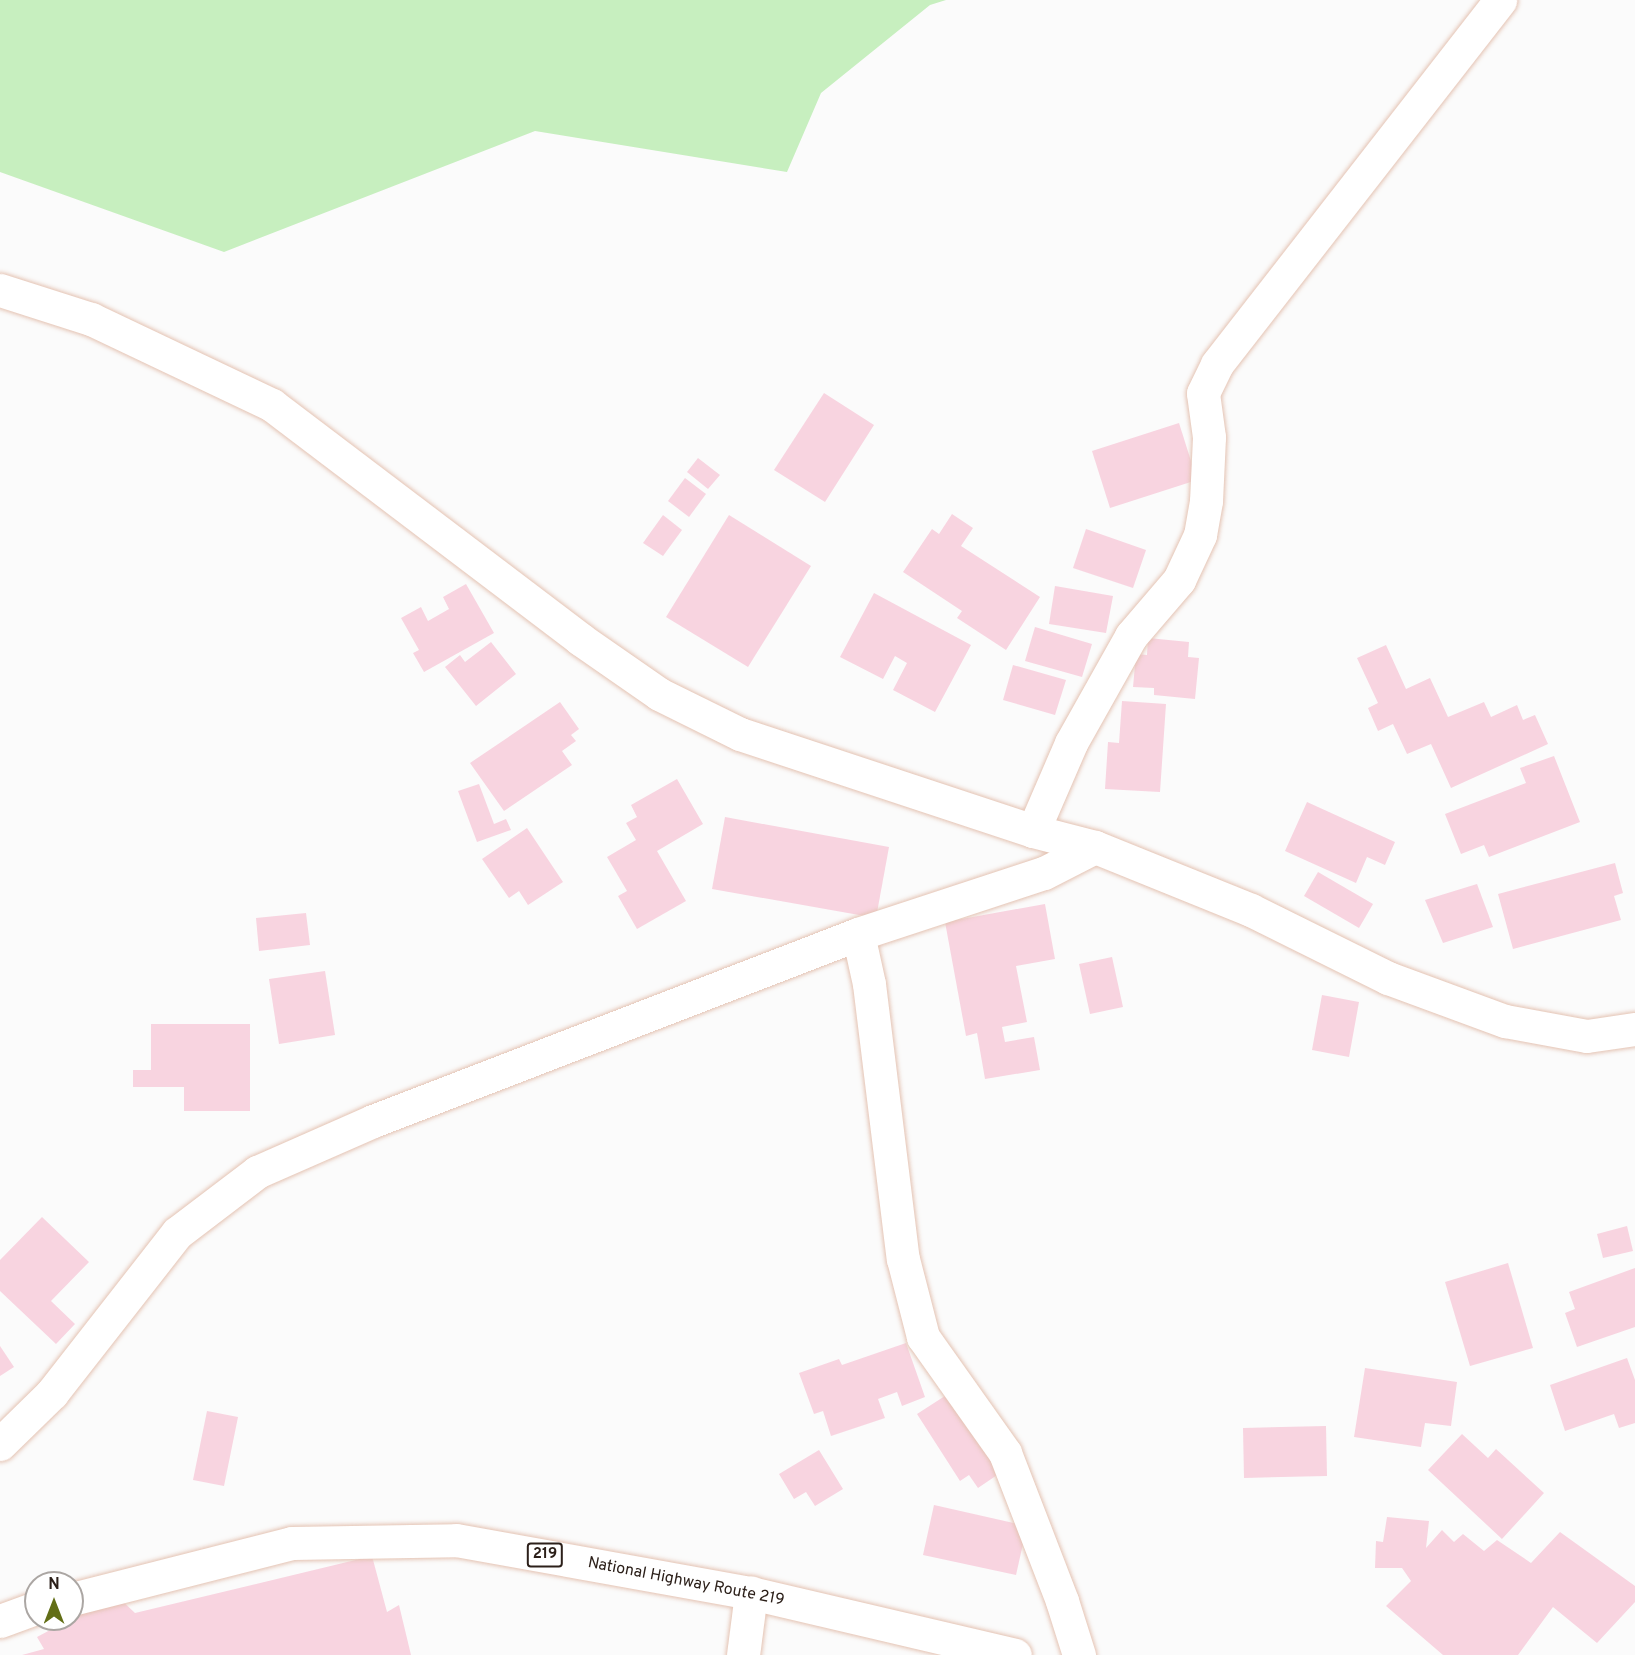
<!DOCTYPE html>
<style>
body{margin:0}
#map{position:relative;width:1635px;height:1655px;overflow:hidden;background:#fbfbfb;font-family:Overpass,sans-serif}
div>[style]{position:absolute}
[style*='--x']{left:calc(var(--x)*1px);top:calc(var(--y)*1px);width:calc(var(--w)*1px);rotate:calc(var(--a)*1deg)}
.green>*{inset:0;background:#c7efbf}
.building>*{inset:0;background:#f8d4e0}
.roads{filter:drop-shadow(0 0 2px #e4c3b3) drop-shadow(0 0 2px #e4c3b3)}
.street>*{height:33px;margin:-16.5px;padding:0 16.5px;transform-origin:16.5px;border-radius:16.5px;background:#fff}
.secondary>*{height:33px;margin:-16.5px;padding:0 16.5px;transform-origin:16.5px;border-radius:16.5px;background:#fff}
.highway>*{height:33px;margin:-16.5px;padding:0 16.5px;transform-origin:16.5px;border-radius:16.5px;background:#fff}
span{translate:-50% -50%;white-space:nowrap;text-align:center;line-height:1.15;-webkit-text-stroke:4.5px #fff;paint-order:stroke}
.shield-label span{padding:2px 4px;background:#fff;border:2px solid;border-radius:4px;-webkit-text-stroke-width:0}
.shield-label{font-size:15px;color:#2c201a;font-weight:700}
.street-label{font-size:16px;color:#2c201a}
.north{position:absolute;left:24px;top:1571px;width:60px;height:60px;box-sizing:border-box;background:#fff;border:2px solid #aba6a3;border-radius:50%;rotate:0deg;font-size:16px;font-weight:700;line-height:24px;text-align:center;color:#2c201a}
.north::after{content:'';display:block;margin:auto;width:21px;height:27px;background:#626e16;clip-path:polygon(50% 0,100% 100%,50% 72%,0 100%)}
</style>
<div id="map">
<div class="green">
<div style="clip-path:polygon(0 0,946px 0,930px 5px,821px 93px,787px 172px,535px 131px,224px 252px,0 172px)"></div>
</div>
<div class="building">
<div style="clip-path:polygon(824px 393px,874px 425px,825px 502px,774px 470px)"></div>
<div style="clip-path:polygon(1179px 423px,1197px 480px,1110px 508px,1092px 451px)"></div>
<div style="clip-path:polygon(698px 458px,720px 475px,708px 489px,687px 472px)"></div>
<div style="clip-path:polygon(685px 478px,706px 494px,689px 517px,668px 501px)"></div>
<div style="clip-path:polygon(952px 514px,973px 528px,961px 546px,1040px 597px,1006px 650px,957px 618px,962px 611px,903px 572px,932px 529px,939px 534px)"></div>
<div style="clip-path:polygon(663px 515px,682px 530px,663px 556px,643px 543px)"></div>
<div style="clip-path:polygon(729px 515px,811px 566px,748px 667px,666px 617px)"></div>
<div style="clip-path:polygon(1086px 529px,1146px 550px,1133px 588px,1073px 568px)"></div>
<div style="clip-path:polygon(466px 584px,494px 633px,424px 672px,413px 653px,419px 650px,401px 618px,421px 607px,428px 621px,449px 609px,443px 597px)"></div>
<div style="clip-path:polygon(1055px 586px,1113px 596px,1106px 633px,1049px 624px)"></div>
<div style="clip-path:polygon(874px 593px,971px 645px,935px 712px,893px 690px,907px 663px,895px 656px,883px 679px,840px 657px)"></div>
<div style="clip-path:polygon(1035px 627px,1092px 644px,1082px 677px,1025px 661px)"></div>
<div style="clip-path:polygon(1148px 638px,1189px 642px,1188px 657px,1199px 658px,1195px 699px,1154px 695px,1154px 688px,1133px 687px,1136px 654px,1147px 655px)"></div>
<div style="clip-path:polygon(491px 642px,516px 674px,476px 706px,445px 667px,460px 655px,465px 662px)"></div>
<div style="clip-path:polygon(1386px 645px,1406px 689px,1430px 678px,1448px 717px,1484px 702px,1491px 717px,1517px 705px,1523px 720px,1535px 715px,1548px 744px,1451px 788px,1431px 744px,1407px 754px,1393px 724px,1378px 731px,1368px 708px,1378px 703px,1357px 658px)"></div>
<div style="clip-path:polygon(1013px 665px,1066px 680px,1055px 715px,1003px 700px)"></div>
<div style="clip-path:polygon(1122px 701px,1166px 704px,1160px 792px,1105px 789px,1108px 742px,1119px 743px)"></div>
<div style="clip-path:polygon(560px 702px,579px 729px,571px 735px,576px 741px,562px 751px,572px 765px,504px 811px,470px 763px)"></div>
<div style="clip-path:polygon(1554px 756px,1580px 822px,1489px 857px,1484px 845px,1461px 854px,1445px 814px,1526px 783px,1520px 768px)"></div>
<div style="clip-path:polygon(677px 779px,703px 824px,657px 851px,686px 901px,637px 929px,618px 896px,627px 891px,607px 857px,636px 840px,626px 823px,637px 817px,631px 805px)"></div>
<div style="clip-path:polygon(479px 784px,494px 824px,506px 819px,511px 830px,477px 842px,458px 791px)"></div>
<div style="clip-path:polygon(1307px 802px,1395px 842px,1385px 865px,1367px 857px,1356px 883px,1285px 851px)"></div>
<div style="clip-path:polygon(725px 817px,889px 847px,876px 918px,712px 889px)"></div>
<div style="clip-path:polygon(527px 828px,563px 882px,528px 905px,519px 891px,509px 898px,482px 859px)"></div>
<div style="clip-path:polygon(1615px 863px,1623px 893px,1614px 896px,1621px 920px,1513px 949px,1498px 894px)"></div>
<div style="clip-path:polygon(1318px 872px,1373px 904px,1359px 928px,1304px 896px)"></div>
<div style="clip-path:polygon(1477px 884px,1493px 927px,1443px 943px,1425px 900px)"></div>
<div style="clip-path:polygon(1045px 904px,1055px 959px,1016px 966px,1027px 1022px,1002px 1027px,1005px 1042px,1034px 1037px,1040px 1070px,985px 1079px,977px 1033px,966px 1036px,945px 922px)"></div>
<div style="clip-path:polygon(306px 913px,310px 945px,259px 951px,256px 918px)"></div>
<div style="clip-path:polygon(1112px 957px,1123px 1007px,1090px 1014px,1079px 964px)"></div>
<div style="clip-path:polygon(325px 971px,335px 1035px,279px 1044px,269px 979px)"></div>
<div style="clip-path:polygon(1322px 995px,1359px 1002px,1349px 1057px,1312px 1050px)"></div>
<div style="clip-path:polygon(151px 1024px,250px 1024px,250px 1111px,184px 1111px,184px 1087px,133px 1087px,133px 1070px,151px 1070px)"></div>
<div style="clip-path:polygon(42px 1217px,89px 1262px,51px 1301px,75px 1324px,56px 1344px,0 1291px,0 1260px)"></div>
<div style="clip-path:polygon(1627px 1226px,1633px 1251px,1603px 1258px,1597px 1234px)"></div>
<div style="clip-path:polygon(1508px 1263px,1533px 1348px,1470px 1366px,1445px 1282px)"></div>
<div style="clip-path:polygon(1635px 1268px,1635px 1327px,1577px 1347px,1565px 1313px,1575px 1309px,1569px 1292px)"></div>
<div style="clip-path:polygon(906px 1343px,925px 1397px,902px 1406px,897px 1392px,878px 1399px,885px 1418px,831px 1436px,823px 1411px,814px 1414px,799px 1373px,839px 1359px,842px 1365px)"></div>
<div style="clip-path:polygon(0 1346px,14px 1367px,0 1376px)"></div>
<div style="clip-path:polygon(1627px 1358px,1635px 1380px,1635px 1423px,1619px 1428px,1614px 1414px,1565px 1431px,1550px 1385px)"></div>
<div style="clip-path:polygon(1365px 1368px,1457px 1382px,1451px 1426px,1425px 1423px,1421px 1447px,1354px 1437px)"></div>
<div style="clip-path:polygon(948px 1394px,1000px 1473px,978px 1488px,969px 1475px,960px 1481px,917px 1414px)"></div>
<div style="clip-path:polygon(207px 1411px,238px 1417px,224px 1486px,193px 1480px)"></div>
<div style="clip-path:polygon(1326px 1426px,1327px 1476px,1244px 1478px,1243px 1428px)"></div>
<div style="clip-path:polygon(1462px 1434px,1488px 1458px,1496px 1449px,1544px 1493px,1502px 1539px,1428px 1470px)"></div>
<div style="clip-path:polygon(819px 1450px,843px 1489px,815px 1506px,806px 1492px,794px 1499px,779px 1474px)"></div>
<div style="clip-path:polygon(934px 1505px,1027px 1526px,1016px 1575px,923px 1555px)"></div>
<div style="clip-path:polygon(1387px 1517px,1429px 1521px,1426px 1548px,1442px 1530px,1454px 1542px,1463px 1534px,1484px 1551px,1497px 1540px,1531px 1563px,1560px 1532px,1635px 1586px,1635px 1602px,1597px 1643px,1553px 1607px,1518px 1655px,1443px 1655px,1386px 1606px,1411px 1581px,1402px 1568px,1375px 1568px,1376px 1541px,1383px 1542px)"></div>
<div style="clip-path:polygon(372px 1556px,387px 1612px,399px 1605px,411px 1655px,22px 1655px,44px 1649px,37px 1637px,116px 1595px,135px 1613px)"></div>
</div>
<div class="roads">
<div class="street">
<div style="--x:1033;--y:831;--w:96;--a:-66.6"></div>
<div style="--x:1071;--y:743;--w:123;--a:-60.7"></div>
<div style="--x:1131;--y:636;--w:74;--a:-49.4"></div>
<div style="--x:1179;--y:580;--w:50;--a:-65"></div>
<div style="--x:1200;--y:535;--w:35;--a:-80"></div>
<div style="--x:1206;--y:501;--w:64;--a:-87.3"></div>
<div style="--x:1209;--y:437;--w:44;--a:-97.8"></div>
<div style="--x:1203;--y:393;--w:32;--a:-64"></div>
<div style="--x:1217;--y:364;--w:461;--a:-52.1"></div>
<div style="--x:858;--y:934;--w:51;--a:77.6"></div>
<div style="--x:869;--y:984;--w:277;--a:83"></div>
<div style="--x:903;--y:1259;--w:81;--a:75.6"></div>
<div style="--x:923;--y:1337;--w:142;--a:54.7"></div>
<div style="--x:1005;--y:1453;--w:159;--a:68.9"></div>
<div style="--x:1062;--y:1601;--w:57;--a:72.5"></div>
<div style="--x:0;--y:1444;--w:73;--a:-44.4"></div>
<div style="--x:52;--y:1393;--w:203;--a:-52"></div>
<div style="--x:177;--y:1233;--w:101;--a:-37.3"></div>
<div style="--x:257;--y:1172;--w:127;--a:-23.7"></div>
<div style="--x:373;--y:1121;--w:520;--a:-21.08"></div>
<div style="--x:858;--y:934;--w:196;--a:-18.2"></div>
<div style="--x:1044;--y:873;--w:57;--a:-27"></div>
</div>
<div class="secondary">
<div style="--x:0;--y:290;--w:96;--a:17.7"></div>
<div style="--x:91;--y:319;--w:200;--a:25.4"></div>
<div style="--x:272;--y:405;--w:387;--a:37.2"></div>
<div style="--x:580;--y:639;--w:96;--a:34.8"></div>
<div style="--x:659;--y:694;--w:90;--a:26.3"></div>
<div style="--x:740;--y:734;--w:309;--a:18.3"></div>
<div style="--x:1033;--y:831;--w:64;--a:14.5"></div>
<div style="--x:1095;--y:847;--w:168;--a:22"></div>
<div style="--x:1251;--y:910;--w:153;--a:26.4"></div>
<div style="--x:1388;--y:978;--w:125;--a:20.2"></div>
<div style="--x:1505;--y:1021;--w:83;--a:10.4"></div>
<div style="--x:1587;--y:1036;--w:49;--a:-8.3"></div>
<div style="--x:743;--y:1655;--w:63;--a:-82.6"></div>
</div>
<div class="highway">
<div style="--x:72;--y:1599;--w:227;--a:-14.3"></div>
<div style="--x:292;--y:1543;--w:164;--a:-1"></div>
<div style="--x:456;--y:1540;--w:300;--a:10.2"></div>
<div style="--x:751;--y:1593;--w:271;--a:13.2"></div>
<div style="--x:0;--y:1621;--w:38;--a:-20"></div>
</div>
</div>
<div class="shield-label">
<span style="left:545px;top:1555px">219</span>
</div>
<div class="street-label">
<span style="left:686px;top:1582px;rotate:11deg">National Highway Route 219</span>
</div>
<div class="north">N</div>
</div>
